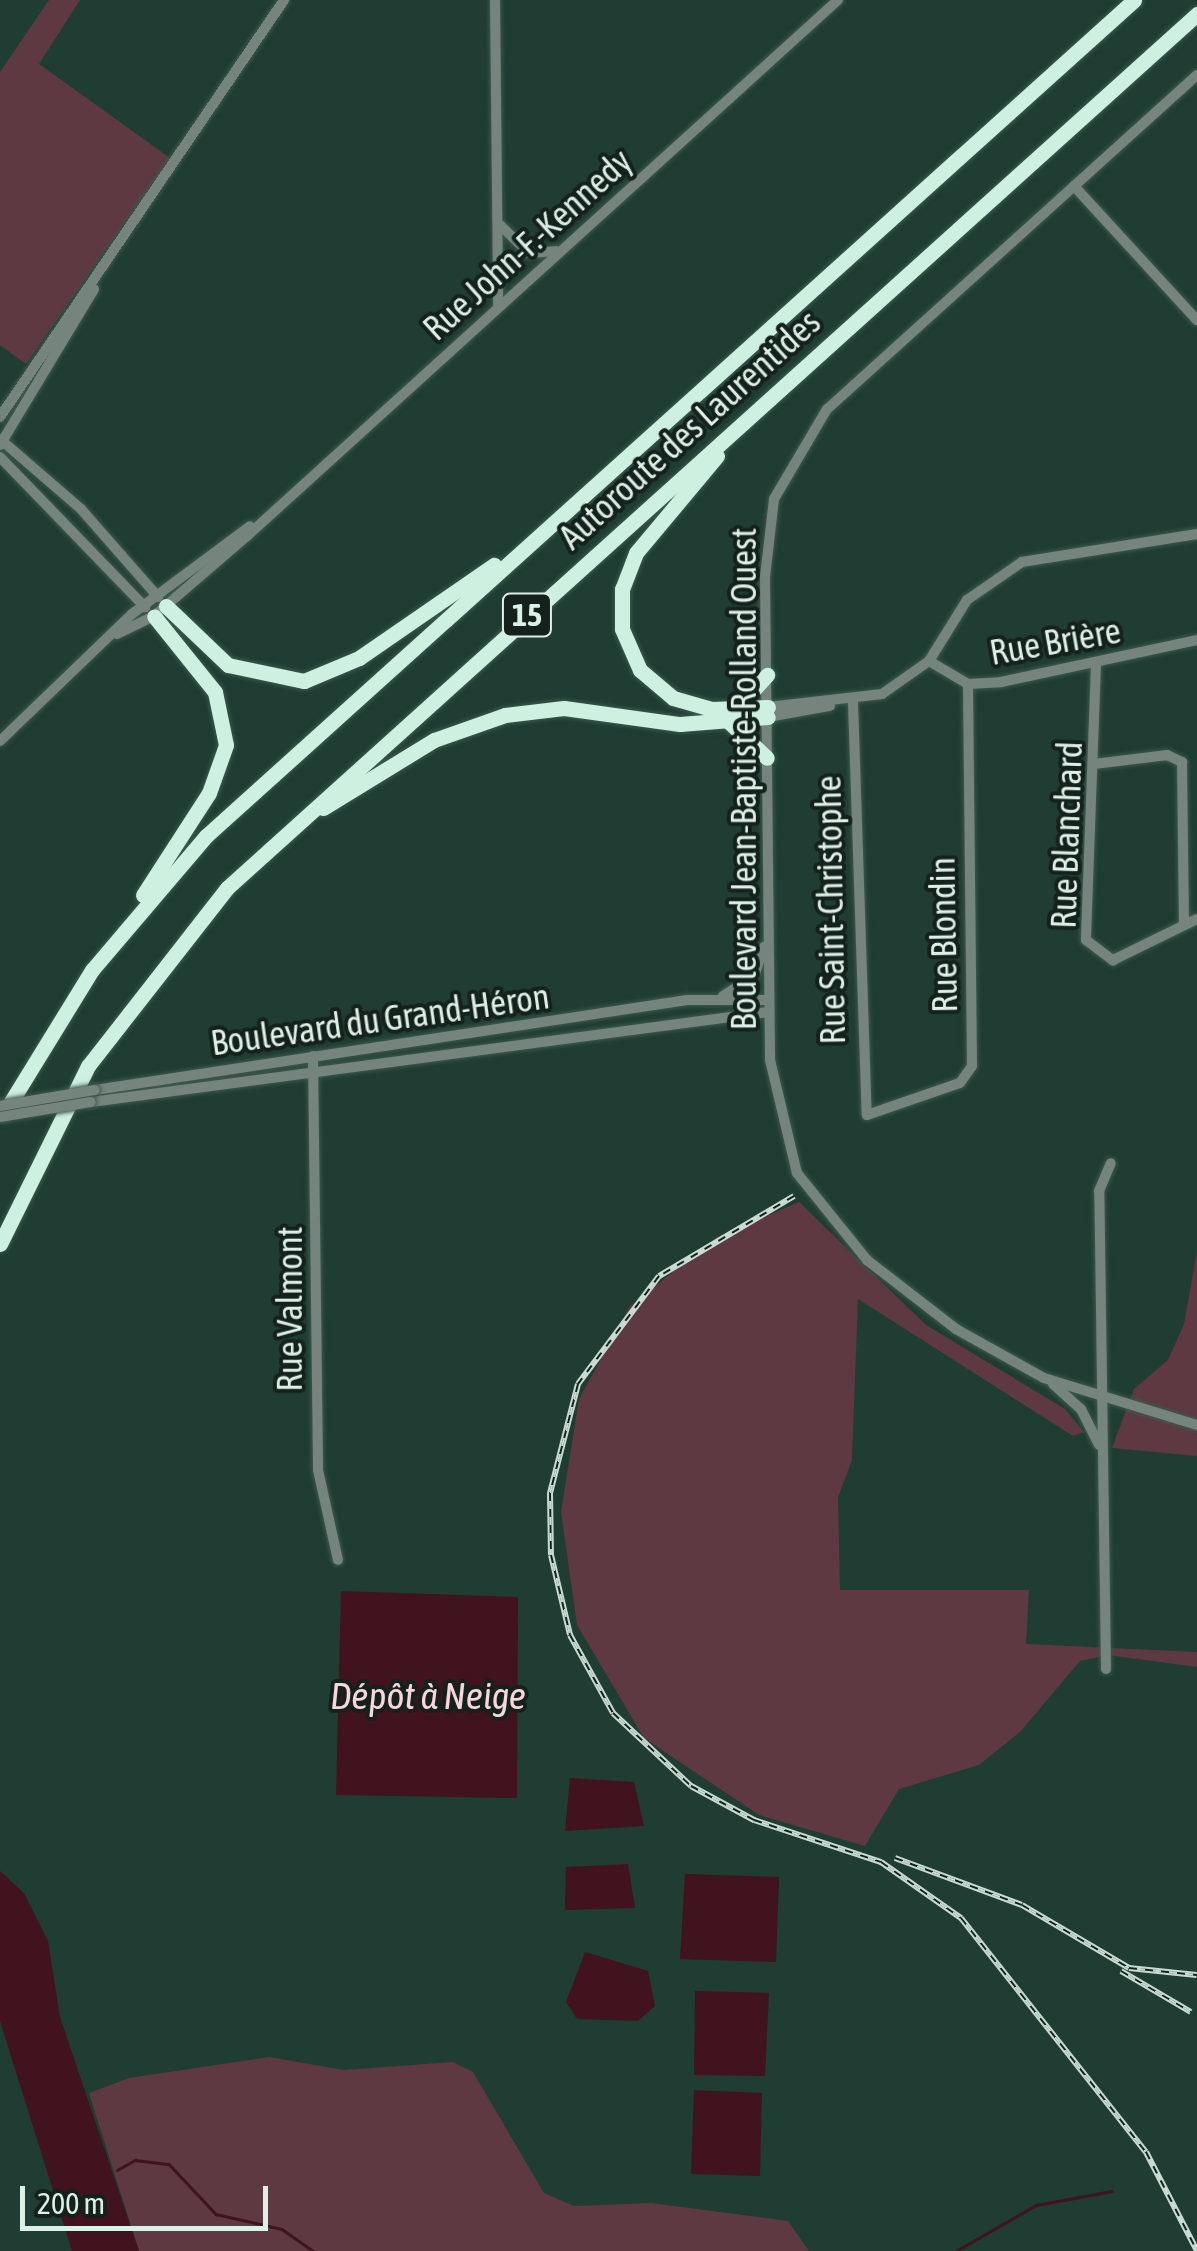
<!DOCTYPE html>
<meta charset="utf-8">
<style>
body{margin:0}
#map{position:relative;width:1197px;height:2251px;overflow:hidden;background:#1f3d32;font-family:"Asap Condensed",sans-serif}
div>[style]{position:absolute}
[style*='--x']{left:calc(var(--x)*1px);top:calc(var(--y)*1px);width:calc(var(--w)*1px);rotate:calc(var(--a)*1deg)}
.green>*{inset:0;background:#5e3941}
.water>*{inset:0;background:#40131f}
.stream>*{height:2.5px;margin:-1.25px;padding:0 1.25px;transform-origin:1.25px;border-radius:1.25px;background:#40131f}
.roads{filter:drop-shadow(0 0 2px #3d594f) drop-shadow(0 0 2px #3d594f)}
.minor>*{height:10px;margin:-5px;padding:0 5px;transform-origin:5px;border-radius:5px;background:#76847e}
.highway>*{height:15px;margin:-7.5px;padding:0 7.5px;transform-origin:7.5px;border-radius:7.5px;background:#cdf0e1}
.rail>*{height:6px;margin-top:-3px;transform-origin:0;background:repeating-linear-gradient(90deg,#14211c 0 8px,#c8dbd3 0 16px);box-sizing:border-box;border-block:2px solid #c8dbd3}
.bridges{filter:drop-shadow(0 0 2px #3d594f) drop-shadow(0 0 2px #3d594f)}
.minor-bridge>*{height:10px;margin:-5px;padding:0 5px;transform-origin:5px;border-radius:5px;background:#76847e}
span{translate:-50% -50%;white-space:nowrap;text-align:center;line-height:1.15;-webkit-text-stroke:8px #14211c;paint-order:stroke}
.shield-label span{padding:2px 8px;background:#14211c;border:2px solid;border-radius:8px;-webkit-text-stroke-width:0}
.shield-label{font-size:32px;color:#ddefe7;font-weight:700}
.street-label{font-size:35px;color:#ddefe7}
.water-label{font-size:38px;color:#f9d6dc;font-style:italic}
.scale{position:absolute;left:20px;top:2186px;width:248px;height:45px;box-sizing:border-box;border:5px solid #ddefe7;border-top:0;padding-left:12px;font-size:30px;line-height:35px;white-space:nowrap;color:#ddefe7;-webkit-text-stroke:8px #14211c;paint-order:stroke}
</style>
<div id="map">
<div class="green">
<div style="clip-path:polygon(49px 0,80px 0,39px 64px,170px 158px,26px 364px,0 345px,0 72px)"></div>
<div style="clip-path:polygon(799px 1202px,926px 1325px,1065px 1409px,1084px 1432px,1073px 1436px,858px 1299px,852px 1460px,838px 1497px,840px 1590px,1029px 1590px,1026px 1644px,1197px 1652px,1197px 1667px,1108px 1655px,1080px 1661px,1021px 1731px,979px 1765px,899px 1789px,865px 1846px,759px 1815px,644px 1738px,577px 1625px,561px 1512px,579px 1399px,630px 1306px,717px 1237px)"></div>
<div style="clip-path:polygon(1197px 1251px,1197px 1456px,1112px 1448px,1134px 1389px,1168px 1360px,1184px 1324px)"></div>
<div style="clip-path:polygon(269px 2057px,344px 2070px,453px 2062px,473px 2072px,544px 2193px,574px 2206px,651px 2203px,788px 2221px,809px 2251px,139px 2251px,89px 2093px,129px 2078px)"></div>
</div>
<div class="water">
<div style="clip-path:polygon(341px 1591px,518px 1597px,517px 1798px,336px 1795px)"></div>
<div style="clip-path:polygon(570px 1778px,634px 1782px,644px 1826px,565px 1831px)"></div>
<div style="clip-path:polygon(628px 1864px,635px 1908px,565px 1910px,566px 1867px)"></div>
<div style="clip-path:polygon(0 1871px,24px 1893px,48px 1941px,60px 2017px,139px 2251px,72px 2251px,0 2021px)"></div>
<div style="clip-path:polygon(685px 1874px,779px 1877px,776px 1962px,680px 1959px)"></div>
<div style="clip-path:polygon(585px 1952px,648px 1971px,655px 2006px,638px 2021px,577px 2019px,566px 2002px)"></div>
<div style="clip-path:polygon(695px 1991px,769px 1993px,765px 2076px,694px 2075px)"></div>
<div style="clip-path:polygon(694px 2090px,762px 2093px,760px 2176px,691px 2174px)"></div>
</div>
<div class="stream">
<div style="--x:117;--y:2170;--w:21;--a:-29"></div>
<div style="--x:135;--y:2160;--w:34;--a:7"></div>
<div style="--x:169;--y:2164;--w:69;--a:46.8"></div>
<div style="--x:216;--y:2214;--w:68;--a:12.8"></div>
<div style="--x:282;--y:2229;--w:39;--a:35"></div>
<div style="--x:956;--y:2251;--w:92;--a:-29.9"></div>
<div style="--x:1036;--y:2205;--w:77;--a:-10.4"></div>
</div>
<div class="roads">
<div class="minor">
<div style="--x:495;--y:0;--w:307;--a:89.4"></div>
<div style="--x:1197;--y:75;--w:498;--a:137.9"></div>
<div style="--x:827;--y:409;--w:104;--a:120.5"></div>
<div style="--x:774;--y:499;--w:79;--a:96.6"></div>
<div style="--x:765;--y:577;--w:483;--a:89.4"></div>
<div style="--x:770;--y:1060;--w:116;--a:76.6"></div>
<div style="--x:797;--y:1173;--w:112;--a:51.2"></div>
<div style="--x:867;--y:1260;--w:113;--a:37.8"></div>
<div style="--x:956;--y:1329;--w:101;--a:29.1"></div>
<div style="--x:1044;--y:1378;--w:160;--a:17.1"></div>
<div style="--x:1074;--y:186;--w:182;--a:47.5"></div>
<div style="--x:500;--y:225;--w:40;--a:44"></div>
<div style="--x:529;--y:253;--w:27;--a:-4"></div>
<div style="--x:0;--y:417;--w:505;--a:-55.74"></div>
<div style="--x:0;--y:439;--w:107;--a:40.8"></div>
<div style="--x:81;--y:509;--w:117;--a:48.8"></div>
<div style="--x:0;--y:445;--w:182;--a:-58.9"></div>
<div style="--x:0;--y:457;--w:209;--a:46"></div>
<div style="--x:117;--y:634;--w:41;--a:-25.9"></div>
<div style="--x:154;--y:616;--w:123;--a:-40.7"></div>
<div style="--x:247;--y:536;--w:798;--a:-42.21"></div>
<div style="--x:929;--y:661;--w:45;--a:30.5"></div>
<div style="--x:968;--y:684;--w:33;--a:-3"></div>
<div style="--x:1001;--y:682;--w:200;--a:-12.1"></div>
<div style="--x:1096;--y:664;--w:276;--a:92.1"></div>
<div style="--x:1086;--y:940;--w:34;--a:37"></div>
<div style="--x:1113;--y:960;--w:93;--a:-26"></div>
<div style="--x:853;--y:702;--w:413;--a:88.1"></div>
<div style="--x:867;--y:1115;--w:98;--a:-19"></div>
<div style="--x:960;--y:1083;--w:21;--a:-55"></div>
<div style="--x:972;--y:1066;--w:382;--a:-90.6"></div>
<div style="--x:768;--y:707;--w:115;--a:-6.5"></div>
<div style="--x:882;--y:694;--w:57;--a:-35.1"></div>
<div style="--x:929;--y:661;--w:72;--a:-58.1"></div>
<div style="--x:967;--y:600;--w:67;--a:-34.6"></div>
<div style="--x:1022;--y:562;--w:177;--a:-9.1"></div>
<div style="--x:768;--y:717;--w:63;--a:-10.1"></div>
<div style="--x:0;--y:741;--w:183;--a:-43.9"></div>
<div style="--x:132;--y:614;--w:147;--a:-36.7"></div>
<div style="--x:1094;--y:764;--w:74;--a:-7"></div>
<div style="--x:1167;--y:755;--w:17;--a:25"></div>
<div style="--x:1182;--y:762;--w:163;--a:89.3"></div>
<div style="--x:723;--y:996;--w:37;--a:-33"></div>
<div style="--x:754;--y:976;--w:31;--a:-71"></div>
<div style="--x:313;--y:1056;--w:414;--a:89.3"></div>
<div style="--x:318;--y:1470;--w:92;--a:77.5"></div>
<div style="--x:95;--y:1090;--w:599;--a:-8.64"></div>
<div style="--x:687;--y:1000;--w:82;--a:0"></div>
<div style="--x:91;--y:1102;--w:683;--a:-7.57"></div>
<div style="--x:1053;--y:1384;--w:38;--a:42"></div>
<div style="--x:1081;--y:1409;--w:40;--a:63.4"></div>
<div style="--x:1106;--y:1669;--w:478;--a:-90.8"></div>
<div style="--x:1099;--y:1191;--w:30;--a:-67"></div>
</div>
<div class="highway">
<div style="--x:717;--y:456;--w:126;--a:129.9"></div>
<div style="--x:636;--y:553;--w:39;--a:111"></div>
<div style="--x:622;--y:589;--w:40;--a:90"></div>
<div style="--x:622;--y:629;--w:45;--a:66.3"></div>
<div style="--x:640;--y:670;--w:43;--a:40.3"></div>
<div style="--x:673;--y:698;--w:40;--a:16"></div>
<div style="--x:711;--y:709;--w:57;--a:-2"></div>
<div style="--x:166;--y:606;--w:86;--a:43.6"></div>
<div style="--x:228;--y:665;--w:78;--a:11.9"></div>
<div style="--x:304;--y:681;--w:60;--a:-22.7"></div>
<div style="--x:359;--y:658;--w:164;--a:-34.6"></div>
<div style="--x:737;--y:708;--w:45;--a:-47.7"></div>
<div style="--x:729;--y:722;--w:52;--a:43.5"></div>
<div style="--x:323;--y:808;--w:130;--a:-31.5"></div>
<div style="--x:434;--y:740;--w:75;--a:-19.4"></div>
<div style="--x:505;--y:715;--w:59;--a:-6.8"></div>
<div style="--x:564;--y:708;--w:117;--a:7.9"></div>
<div style="--x:680;--y:724;--w:88;--a:-4.5"></div>
<div style="--x:143;--y:895;--w:121;--a:-57.1"></div>
<div style="--x:209;--y:793;--w:51;--a:-70.5"></div>
<div style="--x:226;--y:745;--w:54;--a:-101.7"></div>
<div style="--x:215;--y:692;--w:97;--a:-128.8"></div>
<div style="--x:4;--y:1113;--w:168;--a:-58.4"></div>
<div style="--x:92;--y:970;--w:176;--a:-49.6"></div>
<div style="--x:206;--y:836;--w:1249;--a:-42.01"></div>
<div style="--x:0;--y:1244;--w:199;--a:-63.7"></div>
<div style="--x:88;--y:1066;--w:226;--a:-52"></div>
<div style="--x:227;--y:888;--w:1306;--a:-42.02"></div>
</div>
</div>
<div class="rail">
<div style="--x:794;--y:1196;--w:157;--a:149.3"></div>
<div style="--x:659;--y:1276;--w:135;--a:126.9"></div>
<div style="--x:578;--y:1384;--w:113;--a:104.4"></div>
<div style="--x:550;--y:1493;--w:62;--a:89.1"></div>
<div style="--x:551;--y:1555;--w:82;--a:76.6"></div>
<div style="--x:570;--y:1635;--w:89;--a:61.1"></div>
<div style="--x:613;--y:1713;--w:107;--a:43.1"></div>
<div style="--x:691;--y:1786;--w:72;--a:28.4"></div>
<div style="--x:754;--y:1820;--w:134;--a:18.3"></div>
<div style="--x:881;--y:1862;--w:98;--a:35"></div>
<div style="--x:961;--y:1918;--w:298;--a:51.7"></div>
<div style="--x:1146;--y:2152;--w:111;--a:62.7"></div>
<div style="--x:895;--y:1858;--w:135;--a:20.3"></div>
<div style="--x:1022;--y:1905;--w:124;--a:30.5"></div>
<div style="--x:1129;--y:1968;--w:68;--a:5.9"></div>
<div style="--x:1121;--y:1971;--w:81;--a:30.4"></div>
</div>
<div class="bridges">
<div class="minor-bridge">
<div style="--x:0;--y:1106;--w:96;--a:-9.6"></div>
<div style="--x:0;--y:1117;--w:92;--a:-9.4"></div>
</div>
</div>
<div class="shield-label">
<span style="left:527px;top:615px">15</span>
</div>
<div class="street-label">
<span style="left:527px;top:244px;rotate:-42deg">Rue John-F.-Kennedy</span>
<span style="left:689px;top:429px;rotate:-42deg">Autoroute des Laurentides</span>
<span style="left:1055px;top:641px;rotate:-10deg">Rue Brière</span>
<span style="left:743px;top:779px;rotate:-90deg">Boulevard Jean-Baptiste-Rolland Ouest</span>
<span style="left:1066px;top:835px;rotate:-88deg">Rue Blanchard</span>
<span style="left:830px;top:910px;rotate:-91deg">Rue Saint-Christophe</span>
<span style="left:943px;top:935px;rotate:-91deg">Rue Blondin</span>
<span style="left:380px;top:1019px;rotate:-8deg">Boulevard du Grand-Héron</span>
<span style="left:289px;top:1309px;rotate:-90deg">Rue Valmont</span>
</div>
<div class="water-label">
<span style="left:428px;top:1696px">Dépôt à Neige</span>
</div>
<div class="scale">200 m</div>
</div>
